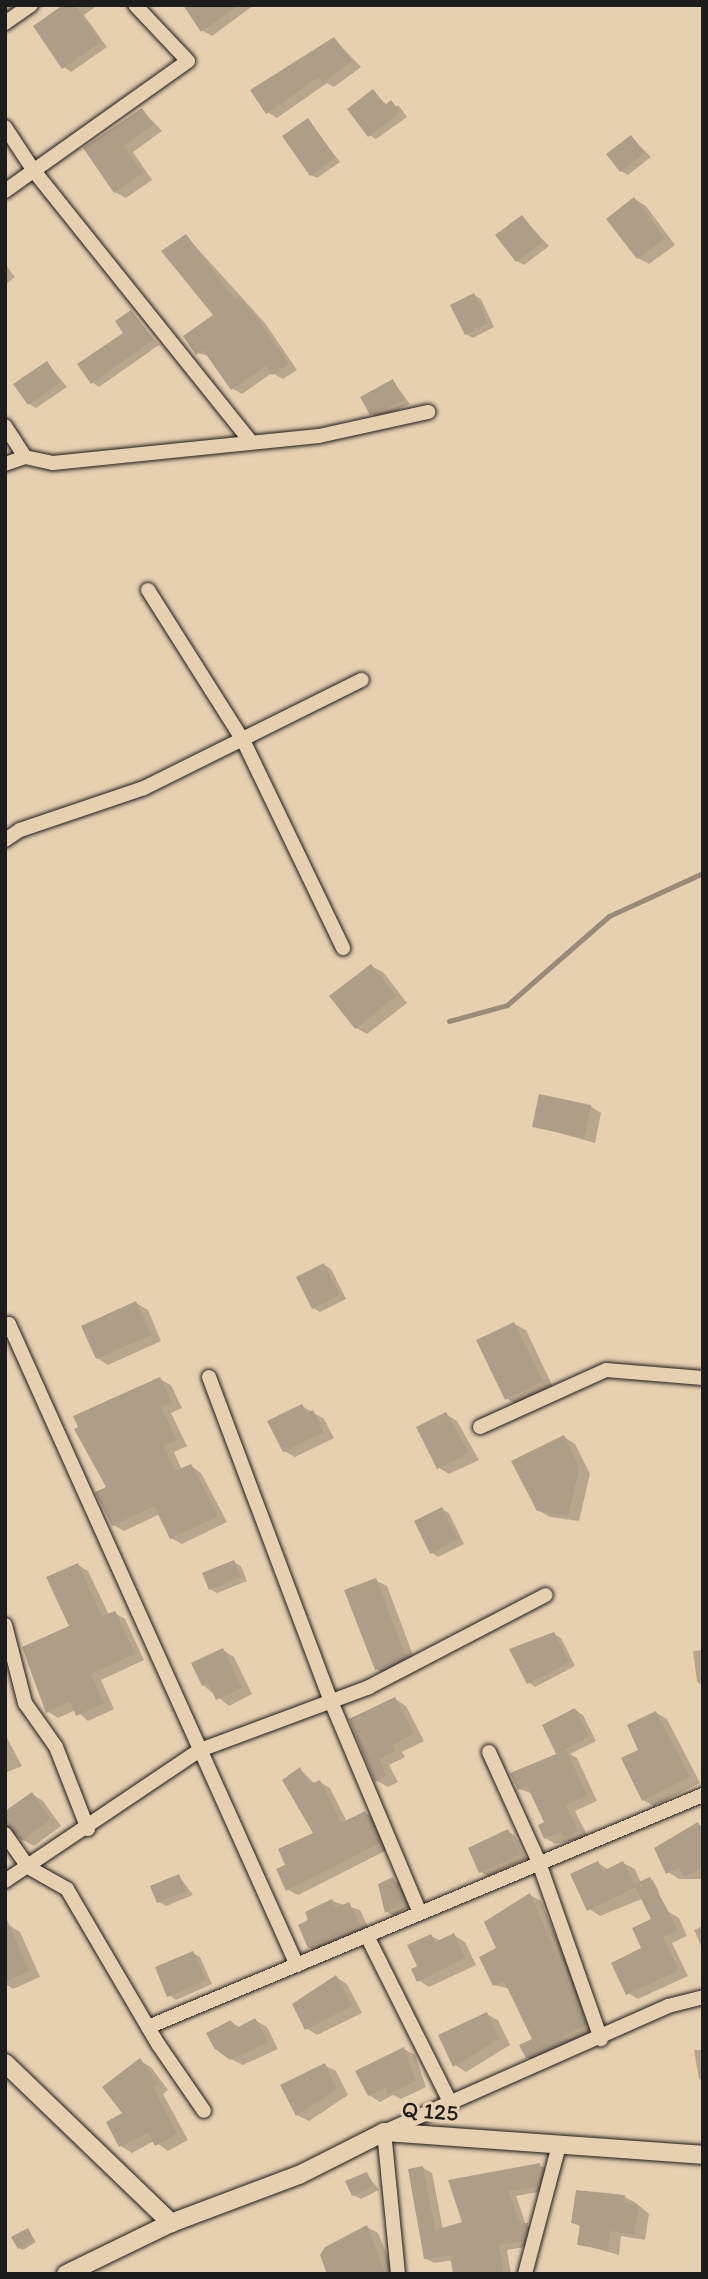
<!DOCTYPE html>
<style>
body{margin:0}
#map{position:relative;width:708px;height:2279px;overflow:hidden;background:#e7d0b0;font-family:Itim,sans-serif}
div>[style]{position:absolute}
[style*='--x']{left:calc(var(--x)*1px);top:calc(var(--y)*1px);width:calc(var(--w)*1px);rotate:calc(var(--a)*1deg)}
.shadow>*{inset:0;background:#0003}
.stream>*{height:5px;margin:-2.5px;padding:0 2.5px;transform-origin:2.5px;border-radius:2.5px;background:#998b78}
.building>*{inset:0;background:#ae9e87}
.roads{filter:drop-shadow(0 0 2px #1c1c1c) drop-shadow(0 0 2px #1c1c1c)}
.minor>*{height:14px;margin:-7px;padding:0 7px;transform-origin:7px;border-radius:7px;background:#e7d0b0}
.tertiary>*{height:18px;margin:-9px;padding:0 9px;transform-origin:9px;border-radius:9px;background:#e7d0b0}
span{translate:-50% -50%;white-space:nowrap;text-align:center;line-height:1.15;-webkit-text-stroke:6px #e7d0b0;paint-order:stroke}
.street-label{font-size:23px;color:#1c1c1c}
.frame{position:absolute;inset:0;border:7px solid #1c1c1c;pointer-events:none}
</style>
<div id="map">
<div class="shadow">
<div style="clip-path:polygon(5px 5px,17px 5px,5px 14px)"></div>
<div style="clip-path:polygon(64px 5px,98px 5px,84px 15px,107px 47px,71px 72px,64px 67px)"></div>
<div style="clip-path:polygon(185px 5px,254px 5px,212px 36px,202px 30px)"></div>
<div style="clip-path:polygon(334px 39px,361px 67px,334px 87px,327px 83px,277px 118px,267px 112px,252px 91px)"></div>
<div style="clip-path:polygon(373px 91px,387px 105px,399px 106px,407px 117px,376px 139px,369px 135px)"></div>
<div style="clip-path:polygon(142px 110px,162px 131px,133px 152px,152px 180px,126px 198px,115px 192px,86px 149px)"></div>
<div style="clip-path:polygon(308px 121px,340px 162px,317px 178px,311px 175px)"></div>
<div style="clip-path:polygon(631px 137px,651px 157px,628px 175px,621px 171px)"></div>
<div style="clip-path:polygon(635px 199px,646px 206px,675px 245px,649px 264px,638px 258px)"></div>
<div style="clip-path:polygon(522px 217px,549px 246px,524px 265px,517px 261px)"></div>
<div style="clip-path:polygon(186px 236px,265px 323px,297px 370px,283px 379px,272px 373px,242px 394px,233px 389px,210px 356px,197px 353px,215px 316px)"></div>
<div style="clip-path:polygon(5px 264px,15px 277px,5px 285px)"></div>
<div style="clip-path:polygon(474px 295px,481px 299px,494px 327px,473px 338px,466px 334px)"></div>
<div style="clip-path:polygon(132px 312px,159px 345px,99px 387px,92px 382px,125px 333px)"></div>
<div style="clip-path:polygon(47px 363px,67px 387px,36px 408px,29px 404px)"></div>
<div style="clip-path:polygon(393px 381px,410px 404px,379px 418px,372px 414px)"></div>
<div style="clip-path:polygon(371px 966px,383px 972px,407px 1003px,367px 1034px,356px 1028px)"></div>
<div style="clip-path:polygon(590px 1106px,601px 1113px,595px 1143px,534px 1126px)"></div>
<div style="clip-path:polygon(324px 1265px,331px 1269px,346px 1299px,320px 1312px,313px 1308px)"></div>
<div style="clip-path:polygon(136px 1303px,148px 1310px,161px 1341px,108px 1365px,97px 1358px)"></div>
<div style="clip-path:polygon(514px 1324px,526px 1330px,553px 1387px,518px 1405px,506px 1398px)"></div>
<div style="clip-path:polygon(160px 1379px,171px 1385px,182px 1408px,171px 1413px,187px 1446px,174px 1452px,182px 1470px,191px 1466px,201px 1473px,227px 1522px,182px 1544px,171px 1538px,160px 1514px,124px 1531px,113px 1525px,108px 1488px,81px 1427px)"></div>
<div style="clip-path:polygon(302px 1406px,324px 1419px,334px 1438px,295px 1457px,284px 1451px)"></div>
<div style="clip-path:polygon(446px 1414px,457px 1421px,479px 1460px,449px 1474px,438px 1467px)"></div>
<div style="clip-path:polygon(564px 1437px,575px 1444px,590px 1474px,579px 1521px,550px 1517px,538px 1510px)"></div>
<div style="clip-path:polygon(442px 1509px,449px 1513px,464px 1544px,438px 1557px,431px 1552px)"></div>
<div style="clip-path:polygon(233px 1562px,241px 1566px,247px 1581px,217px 1593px,210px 1589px)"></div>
<div style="clip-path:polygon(78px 1565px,88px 1571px,109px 1615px,115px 1613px,125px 1619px,144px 1660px,101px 1680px,114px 1709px,88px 1721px,76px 1710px,58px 1718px,47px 1711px,71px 1627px)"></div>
<div style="clip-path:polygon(375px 1580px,387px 1586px,416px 1663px,388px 1675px,376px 1669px)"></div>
<div style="clip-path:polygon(554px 1634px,561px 1638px,575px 1666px,535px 1687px,528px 1682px)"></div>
<div style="clip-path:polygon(223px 1650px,234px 1657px,252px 1694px,229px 1706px,203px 1685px)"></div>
<div style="clip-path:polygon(703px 1650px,703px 1686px,697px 1682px,693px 1651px)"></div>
<div style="clip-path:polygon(395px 1699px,406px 1706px,424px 1741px,402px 1752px,405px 1757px,389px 1765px,398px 1782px,388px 1787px,377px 1781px,351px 1720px)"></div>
<div style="clip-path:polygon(575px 1710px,583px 1715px,596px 1741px,570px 1754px,577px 1758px,597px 1801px,575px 1811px,588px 1837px,556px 1844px,545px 1838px,547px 1823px,533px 1794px,519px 1789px,561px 1754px,557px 1752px)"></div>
<div style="clip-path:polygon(656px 1713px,667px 1719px,700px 1783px,654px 1806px,643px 1800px,641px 1751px)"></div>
<div style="clip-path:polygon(5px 1734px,22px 1766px,5px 1773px)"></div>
<div style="clip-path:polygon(300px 1769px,315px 1784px,320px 1782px,330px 1788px,347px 1822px,365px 1813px,375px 1819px,389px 1849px,298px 1895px,287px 1889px,288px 1866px,316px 1834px)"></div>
<div style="clip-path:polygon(32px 1794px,43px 1801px,61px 1826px,34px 1846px,23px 1840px)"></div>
<div style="clip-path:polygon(698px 1824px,703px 1827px,703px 1879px,679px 1879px,668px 1872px)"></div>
<div style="clip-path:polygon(508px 1831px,515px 1836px,526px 1859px,488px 1876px,481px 1872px)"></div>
<div style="clip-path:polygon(598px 1863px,609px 1870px,623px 1863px,635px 1869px,641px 1883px,653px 1880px,659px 1892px,600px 1916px,589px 1909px)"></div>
<div style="clip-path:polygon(179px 1876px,193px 1895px,166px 1906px,159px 1902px)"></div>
<div style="clip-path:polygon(392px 1879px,400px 1884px,410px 1906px,394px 1916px,387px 1912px,380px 1885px)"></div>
<div style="clip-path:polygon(530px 1895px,541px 1901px,596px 2032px,538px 2063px,527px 2057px,534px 2040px,510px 1989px,494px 1985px,498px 1949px)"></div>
<div style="clip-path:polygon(332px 1901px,360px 1910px,370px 1931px,321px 1954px,309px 1947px,311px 1921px)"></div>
<div style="clip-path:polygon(669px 1912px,679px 1918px,687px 1936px,672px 1943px,688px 1976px,638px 1999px,628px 1993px,644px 1949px)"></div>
<div style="clip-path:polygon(9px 1925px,20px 1932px,40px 1977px,13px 1989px,5px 1984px)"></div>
<div style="clip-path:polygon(703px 1926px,703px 1950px,694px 1930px)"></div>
<div style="clip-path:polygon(453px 1935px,465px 1942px,476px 1965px,429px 1987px,418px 1980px,431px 1936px,441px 1941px)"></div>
<div style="clip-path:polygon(193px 1953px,200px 1957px,212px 1984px,176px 2000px,169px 1995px)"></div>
<div style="clip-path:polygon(336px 1977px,347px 1984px,362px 2013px,317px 2035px,306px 2028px)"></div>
<div style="clip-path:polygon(486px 2014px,498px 2020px,510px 2045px,466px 2072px,455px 2065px)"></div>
<div style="clip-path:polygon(255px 2020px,267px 2027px,278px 2049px,243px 2065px,231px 2059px,231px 2022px,241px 2028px)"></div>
<div style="clip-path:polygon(404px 2049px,415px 2055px,426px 2087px,401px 2099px,393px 2095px,380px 2102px,369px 2095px)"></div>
<div style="clip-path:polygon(694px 2050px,703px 2050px,703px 2081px,699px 2079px)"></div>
<div style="clip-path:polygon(140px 2061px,151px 2067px,168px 2090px,163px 2094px,188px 2140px,168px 2151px,154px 2141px,132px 2153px,121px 2146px,124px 2114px)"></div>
<div style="clip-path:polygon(324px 2065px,336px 2071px,348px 2095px,309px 2121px,297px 2115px)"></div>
<div style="clip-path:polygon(539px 2165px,548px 2169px,544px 2191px,516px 2196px,526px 2225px,536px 2229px,532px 2246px,507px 2250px,511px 2274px,455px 2274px,453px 2260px,434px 2263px,425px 2258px,423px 2168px,432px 2173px,443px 2230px,465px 2223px)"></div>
<div style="clip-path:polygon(367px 2174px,379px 2190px,361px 2199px,353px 2195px)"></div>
<div style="clip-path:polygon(577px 2192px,625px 2197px,636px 2203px,649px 2214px,645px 2240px,621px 2236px,619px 2255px,579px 2244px,581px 2227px,573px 2222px)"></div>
<div style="clip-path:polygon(367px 2227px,378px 2233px,395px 2274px,328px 2274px)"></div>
<div style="clip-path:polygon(28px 2230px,36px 2242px,23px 2250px,19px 2248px)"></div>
</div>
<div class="stream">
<div style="--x:449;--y:1021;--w:60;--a:-15.4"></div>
<div style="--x:507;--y:1005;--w:135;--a:-41.1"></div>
<div style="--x:609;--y:916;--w:103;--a:-24.6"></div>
</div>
<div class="building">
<div style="clip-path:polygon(63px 5px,75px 5px,101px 42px,62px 69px,33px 26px)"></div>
<div style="clip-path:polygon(183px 5px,239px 5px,201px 32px)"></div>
<div style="clip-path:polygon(334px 37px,352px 61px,323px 83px,319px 77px,266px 114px,250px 90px)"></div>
<div style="clip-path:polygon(373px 89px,385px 105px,391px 100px,400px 112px,368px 137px,347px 109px)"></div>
<div style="clip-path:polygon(142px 108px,153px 125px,123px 146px,143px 173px,114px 193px,83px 148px)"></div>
<div style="clip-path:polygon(308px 118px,336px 158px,310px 176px,282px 136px)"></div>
<div style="clip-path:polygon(631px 135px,645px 153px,620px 172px,606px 154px)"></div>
<div style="clip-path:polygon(634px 197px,665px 238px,637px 259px,606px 219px)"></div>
<div style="clip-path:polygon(522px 215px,543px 242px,516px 262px,495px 235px)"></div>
<div style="clip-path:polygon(186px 234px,235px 300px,239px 297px,256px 316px,289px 364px,272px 375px,266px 366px,231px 390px,203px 350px,196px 355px,183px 336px,213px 315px,161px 251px)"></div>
<div style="clip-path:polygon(474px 293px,488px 323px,465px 335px,450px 305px)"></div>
<div style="clip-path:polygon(131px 310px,153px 340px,91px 384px,77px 364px,123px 333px,115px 321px)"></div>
<div style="clip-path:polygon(47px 361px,61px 382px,28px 405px,13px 384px)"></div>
<div style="clip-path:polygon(393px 379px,404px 400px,370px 415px,360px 397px)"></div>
<div style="clip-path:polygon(371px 964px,396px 996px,355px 1029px,329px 996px)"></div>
<div style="clip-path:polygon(539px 1094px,591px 1105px,584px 1138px,532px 1127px)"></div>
<div style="clip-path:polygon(324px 1263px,340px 1295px,312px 1309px,296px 1277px)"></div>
<div style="clip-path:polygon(136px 1301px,151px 1335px,96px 1359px,81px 1326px)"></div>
<div style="clip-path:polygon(514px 1322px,543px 1381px,505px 1400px,476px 1340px)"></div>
<div style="clip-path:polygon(160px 1377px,172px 1402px,161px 1407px,177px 1440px,164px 1446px,175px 1471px,191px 1464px,218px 1516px,170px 1539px,154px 1506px,112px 1526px,95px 1492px,106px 1487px,74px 1429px,78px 1427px,73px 1416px)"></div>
<div style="clip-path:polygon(302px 1404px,307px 1413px,313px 1410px,324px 1432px,283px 1452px,267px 1421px)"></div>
<div style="clip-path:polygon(446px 1412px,469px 1453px,437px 1469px,416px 1427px)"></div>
<div style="clip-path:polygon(564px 1435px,579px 1468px,568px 1516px,537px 1511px,511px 1461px)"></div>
<div style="clip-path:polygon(442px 1507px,458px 1539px,430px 1554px,414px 1521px)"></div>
<div style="clip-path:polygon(234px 1560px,241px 1577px,209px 1590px,202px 1573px)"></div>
<div style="clip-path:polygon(78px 1563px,102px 1616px,115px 1611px,135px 1654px,91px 1674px,104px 1703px,76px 1716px,70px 1701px,46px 1713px,22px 1647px,69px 1626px,46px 1577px)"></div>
<div style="clip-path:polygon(376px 1578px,406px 1657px,375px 1670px,344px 1590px)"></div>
<div style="clip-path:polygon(554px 1632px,569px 1662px,527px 1684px,509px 1649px)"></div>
<div style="clip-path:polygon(223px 1648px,242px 1688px,216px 1700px,208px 1683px,202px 1686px,191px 1663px)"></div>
<div style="clip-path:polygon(395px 1697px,414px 1734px,392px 1745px,395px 1751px,379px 1759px,387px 1776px,375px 1782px,349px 1719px)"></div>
<div style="clip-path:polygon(575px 1708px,589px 1737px,556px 1754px,542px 1725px)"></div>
<div style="clip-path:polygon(656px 1711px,690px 1777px,642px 1801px,621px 1758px,638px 1750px,627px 1725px)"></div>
<div style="clip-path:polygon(566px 1750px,587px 1795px,566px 1805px,578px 1831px,564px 1838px,561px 1831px,544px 1839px,538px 1825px,544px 1822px,527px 1786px,518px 1790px,510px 1773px)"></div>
<div style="clip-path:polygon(300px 1767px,309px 1785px,320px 1780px,341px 1823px,365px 1811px,380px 1843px,286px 1891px,276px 1869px,285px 1865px,278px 1849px,313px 1833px,282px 1780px)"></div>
<div style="clip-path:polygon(32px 1792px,51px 1819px,22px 1841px,5px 1825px,5px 1811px)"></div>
<div style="clip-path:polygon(698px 1822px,703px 1832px,703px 1868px,684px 1877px,679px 1867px,666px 1874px,654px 1848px)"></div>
<div style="clip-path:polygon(508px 1829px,520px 1855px,479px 1873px,468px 1848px)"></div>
<div style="clip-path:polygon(598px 1861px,603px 1871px,623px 1861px,636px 1887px,587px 1911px,570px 1874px)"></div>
<div style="clip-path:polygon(179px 1874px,186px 1891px,157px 1903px,150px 1886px)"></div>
<div style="clip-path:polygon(393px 1877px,403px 1901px,385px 1913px,378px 1884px)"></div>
<div style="clip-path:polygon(650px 1877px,678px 1930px,663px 1937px,679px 1970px,626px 1995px,611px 1963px,641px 1948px,632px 1928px,651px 1919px,634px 1884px)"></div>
<div style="clip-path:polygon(530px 1893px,586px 2025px,562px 2037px,564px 2042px,526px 2058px,519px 2045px,532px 2039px,504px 1981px,493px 1986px,479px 1957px,496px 1948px,484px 1922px)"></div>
<div style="clip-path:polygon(332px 1899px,336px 1908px,349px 1902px,360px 1925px,308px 1948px,298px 1925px,308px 1920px,305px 1912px)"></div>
<div style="clip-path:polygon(5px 1915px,29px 1971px,5px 1982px)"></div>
<div style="clip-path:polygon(454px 1933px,465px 1958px,417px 1982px,411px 1969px,417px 1966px,407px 1945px,431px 1934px,435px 1942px)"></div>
<div style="clip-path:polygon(193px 1951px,206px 1980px,167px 1997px,155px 1967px)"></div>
<div style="clip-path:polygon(336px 1975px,352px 2006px,305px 2030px,292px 2004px)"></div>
<div style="clip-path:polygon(487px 2012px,499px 2039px,453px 2067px,438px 2035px)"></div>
<div style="clip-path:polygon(255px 2018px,268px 2042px,230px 2060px,214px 2048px,206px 2033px,231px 2020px,235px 2029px)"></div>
<div style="clip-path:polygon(404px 2047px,416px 2081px,388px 2094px,385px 2087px,368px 2096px,355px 2071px)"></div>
<div style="clip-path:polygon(140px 2058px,158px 2083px,153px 2087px,177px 2134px,155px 2146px,148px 2133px,119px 2147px,106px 2122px,122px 2113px,102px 2087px)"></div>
<div style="clip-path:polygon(325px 2063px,337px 2089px,296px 2116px,280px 2085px)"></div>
<div style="clip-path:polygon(540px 2163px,536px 2187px,508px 2191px,520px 2224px,528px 2223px,524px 2241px,499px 2245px,504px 2274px,453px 2274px,450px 2255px,424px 2259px,408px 2169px,423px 2166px,435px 2230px,462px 2222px,448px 2180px)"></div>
<div style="clip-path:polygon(367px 2172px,373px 2186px,352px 2196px,345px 2181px)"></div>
<div style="clip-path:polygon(576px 2190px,625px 2195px,624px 2203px,639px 2206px,634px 2235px,610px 2231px,608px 2250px,577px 2245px,580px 2225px,571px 2223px)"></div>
<div style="clip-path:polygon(367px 2225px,385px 2274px,327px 2274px,320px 2255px,325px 2247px)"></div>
<div style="clip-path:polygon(28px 2228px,34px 2240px,18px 2249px,11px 2237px)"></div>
</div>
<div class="roads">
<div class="minor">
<div style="--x:5;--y:23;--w:32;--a:-35"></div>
<div style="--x:5;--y:127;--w:53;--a:56.6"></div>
<div style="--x:34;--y:171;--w:347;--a:51.3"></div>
<div style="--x:5;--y:191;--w:224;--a:-35.4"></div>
<div style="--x:188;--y:61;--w:77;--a:-133.4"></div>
<div style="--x:5;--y:426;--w:37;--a:57"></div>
<div style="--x:5;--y:464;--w:21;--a:-19"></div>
<div style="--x:25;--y:457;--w:29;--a:12"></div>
<div style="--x:53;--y:463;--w:267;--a:-5.8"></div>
<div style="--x:319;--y:436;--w:112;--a:-12.4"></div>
<div style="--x:148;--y:590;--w:178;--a:57.7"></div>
<div style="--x:243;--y:740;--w:231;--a:64.3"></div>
<div style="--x:5;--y:840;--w:18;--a:-34"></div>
<div style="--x:20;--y:830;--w:131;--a:-18.7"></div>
<div style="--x:144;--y:788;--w:243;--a:-26.4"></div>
<div style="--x:5;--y:1326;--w:4;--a:-27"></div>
<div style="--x:9;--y:1324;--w:703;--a:65.81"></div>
<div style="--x:209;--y:1377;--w:344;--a:69.4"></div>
<div style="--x:330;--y:1699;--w:232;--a:67.2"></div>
<div style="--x:480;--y:1427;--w:138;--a:-24.3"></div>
<div style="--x:606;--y:1370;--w:97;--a:4.7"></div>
<div style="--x:5;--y:1625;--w:81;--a:75.6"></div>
<div style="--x:25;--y:1703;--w:54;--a:54.8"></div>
<div style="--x:56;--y:1747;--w:88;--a:68.7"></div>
<div style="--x:489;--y:1752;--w:119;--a:65.6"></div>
<div style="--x:538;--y:1860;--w:190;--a:70.6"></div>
<div style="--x:5;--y:1834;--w:40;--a:55.1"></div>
<div style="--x:28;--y:1867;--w:45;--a:29.4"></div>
<div style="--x:67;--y:1889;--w:180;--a:59.6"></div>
<div style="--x:158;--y:2044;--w:81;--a:55.5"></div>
<div style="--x:5;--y:1881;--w:235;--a:-33.9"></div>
<div style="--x:200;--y:1750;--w:180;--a:-20.4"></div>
<div style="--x:369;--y:1687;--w:199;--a:-27.5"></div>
<div style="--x:367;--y:1936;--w:188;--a:63.4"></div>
<div style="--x:148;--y:2027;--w:602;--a:-22.69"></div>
<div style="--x:398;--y:2274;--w:143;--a:-95.6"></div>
<div style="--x:384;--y:2132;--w:311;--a:-23.9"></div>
<div style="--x:668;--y:2006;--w:36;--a:-14"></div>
<div style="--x:525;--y:2274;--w:133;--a:-75.2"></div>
</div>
<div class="tertiary">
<div style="--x:5;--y:2063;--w:231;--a:43.9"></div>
<div style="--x:66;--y:2274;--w:117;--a:-25.9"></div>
<div style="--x:171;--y:2223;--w:137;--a:-20.6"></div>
<div style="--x:299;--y:2175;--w:95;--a:-26.8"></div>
<div style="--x:384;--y:2132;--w:320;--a:4.1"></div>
</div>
</div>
<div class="street-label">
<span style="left:430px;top:2111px;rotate:4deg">Q 125</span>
</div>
<div class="frame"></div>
</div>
